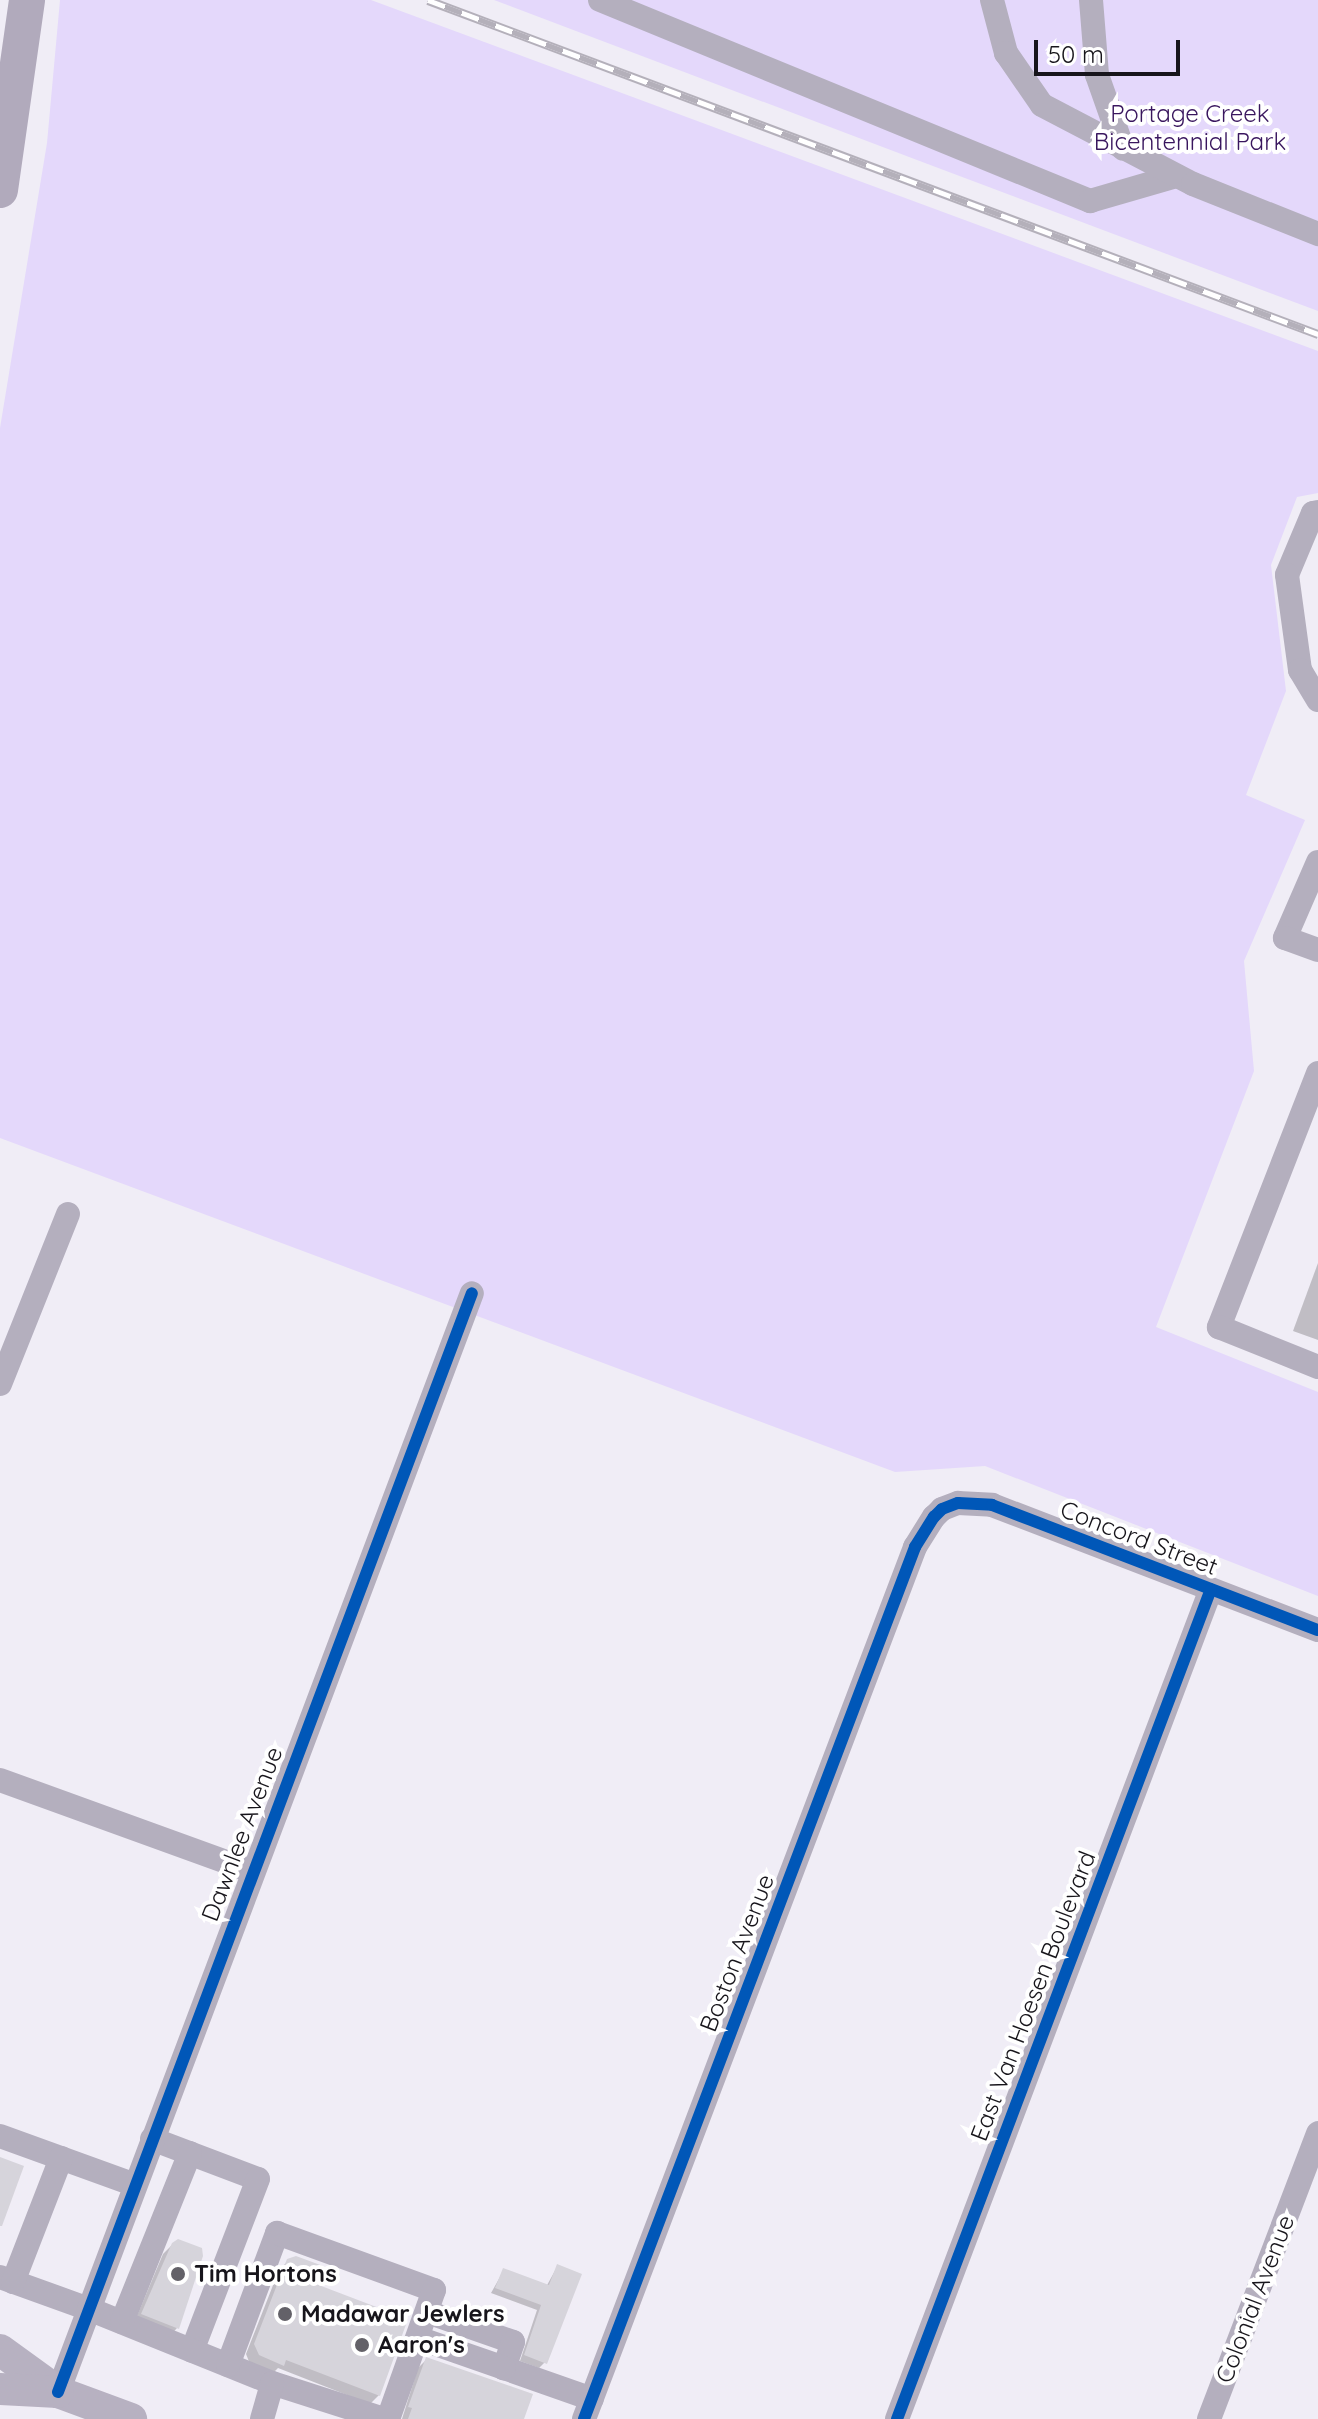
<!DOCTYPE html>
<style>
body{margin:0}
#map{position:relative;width:1318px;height:2419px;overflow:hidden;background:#f0edf6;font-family:Quicksand,sans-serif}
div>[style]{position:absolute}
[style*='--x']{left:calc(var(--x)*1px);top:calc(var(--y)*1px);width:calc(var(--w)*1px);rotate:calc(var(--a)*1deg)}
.green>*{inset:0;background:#e4d8fb}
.shadow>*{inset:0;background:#0003}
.building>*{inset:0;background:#d6d4db}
.minor>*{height:24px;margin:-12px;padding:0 12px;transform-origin:12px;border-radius:12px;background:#b4afbe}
.major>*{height:32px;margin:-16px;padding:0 16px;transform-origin:16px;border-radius:16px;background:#b7b1c1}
.highway>*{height:36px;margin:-18px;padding:0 18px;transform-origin:18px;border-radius:18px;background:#b1aabc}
.rail>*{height:9px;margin-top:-4.5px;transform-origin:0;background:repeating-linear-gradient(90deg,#fff 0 18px,#b4b0ba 0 36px);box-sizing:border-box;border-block:2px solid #b4b0ba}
.cycleway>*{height:12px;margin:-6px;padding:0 6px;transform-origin:6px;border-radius:6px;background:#0057b8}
.dots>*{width:22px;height:22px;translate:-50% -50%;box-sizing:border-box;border:4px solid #fff;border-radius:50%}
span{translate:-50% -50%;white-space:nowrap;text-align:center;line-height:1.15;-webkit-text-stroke:8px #fff;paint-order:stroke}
.park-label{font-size:24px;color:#39165e}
.street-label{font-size:24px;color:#17151b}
.poi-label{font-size:24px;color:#17151b;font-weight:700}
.left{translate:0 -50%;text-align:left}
.scale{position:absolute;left:1034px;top:40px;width:146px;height:36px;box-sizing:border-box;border:4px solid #17151b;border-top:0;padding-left:10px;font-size:24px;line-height:28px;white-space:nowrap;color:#17151b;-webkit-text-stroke:6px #fff;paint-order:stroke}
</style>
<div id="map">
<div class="green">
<div style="clip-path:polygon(60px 0,371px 0,1318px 351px,1318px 493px,1297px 497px,1271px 565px,1286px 691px,1246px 795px,1305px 820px,1244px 961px,1254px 1071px,1156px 1327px,1318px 1392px,1318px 1596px,985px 1466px,895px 1472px,0 1138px,0 428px,47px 143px)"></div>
<div style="clip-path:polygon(494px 0,1318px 0,1318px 311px,917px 160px)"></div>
</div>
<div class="shadow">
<div style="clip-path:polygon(1318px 1263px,1318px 1340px,1293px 1331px)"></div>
<div style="clip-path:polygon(173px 2244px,177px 2328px,169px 2337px,134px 2323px,163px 2254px)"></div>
<div style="clip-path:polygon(288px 2261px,313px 2285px,379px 2395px,370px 2404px,278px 2368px,273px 2373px,250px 2364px,246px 2354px,279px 2270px)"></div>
<div style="clip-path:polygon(557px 2267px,545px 2362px,539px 2368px,520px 2361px,537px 2310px,491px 2293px,504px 2270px,546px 2287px)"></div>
<div style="clip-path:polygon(427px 2359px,522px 2419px,402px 2419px,418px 2368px)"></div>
</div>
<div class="building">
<div style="clip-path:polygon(0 2157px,24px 2166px,2px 2226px,0 2226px)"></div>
<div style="clip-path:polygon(178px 2239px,202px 2248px,203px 2256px,179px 2329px,141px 2314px,172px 2243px)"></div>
<div style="clip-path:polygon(296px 2256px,323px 2266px,316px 2284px,408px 2319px,380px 2396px,286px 2360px,284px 2366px,259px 2355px,254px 2344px,287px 2259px)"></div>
<div style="clip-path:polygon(557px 2264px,582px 2274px,547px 2364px,524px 2355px,541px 2305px,495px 2288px,503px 2268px,549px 2285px)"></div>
<div style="clip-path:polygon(426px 2357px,533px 2394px,524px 2419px,408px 2419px,412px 2408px,408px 2407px)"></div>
</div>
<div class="minor">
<div style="--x:600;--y:0;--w:530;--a:22.3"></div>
<div style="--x:1090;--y:201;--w:90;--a:-16.2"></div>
<div style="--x:992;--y:0;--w:55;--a:75.2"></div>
<div style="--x:1006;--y:53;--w:63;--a:55.3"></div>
<div style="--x:1042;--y:105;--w:170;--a:27.6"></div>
<div style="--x:1193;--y:184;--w:135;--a:21.8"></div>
<div style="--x:1091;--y:0;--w:75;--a:85.4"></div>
<div style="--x:1097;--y:75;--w:78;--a:70.6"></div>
<div style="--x:1318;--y:512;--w:5;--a:169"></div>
<div style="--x:1313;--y:513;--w:67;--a:112.8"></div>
<div style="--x:1287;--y:575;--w:96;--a:82.2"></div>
<div style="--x:1300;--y:670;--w:35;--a:59"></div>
<div style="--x:1318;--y:862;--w:83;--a:113.5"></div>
<div style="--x:1285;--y:938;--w:35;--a:20"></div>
<div style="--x:1318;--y:1073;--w:273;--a:111.3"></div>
<div style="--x:1219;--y:1327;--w:107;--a:22"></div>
<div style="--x:0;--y:1384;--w:183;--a:-68.2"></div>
<div style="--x:0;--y:1780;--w:268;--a:19.9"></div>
<div style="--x:0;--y:2136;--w:144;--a:19.9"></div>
<div style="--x:152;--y:2139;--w:113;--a:20.7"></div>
<div style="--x:258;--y:2179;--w:184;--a:111"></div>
<div style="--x:0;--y:2277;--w:95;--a:19.8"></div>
<div style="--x:89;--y:2309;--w:197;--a:22"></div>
<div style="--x:272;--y:2383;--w:118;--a:17.8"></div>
<div style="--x:13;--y:2282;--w:133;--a:-68.8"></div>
<div style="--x:427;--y:2312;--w:91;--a:19.2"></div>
<div style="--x:513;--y:2342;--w:28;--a:109"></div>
<div style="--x:504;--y:2368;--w:93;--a:19.4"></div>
<div style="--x:122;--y:2322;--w:182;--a:-68.1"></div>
<div style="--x:418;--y:2338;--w:91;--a:19.2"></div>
<div style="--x:228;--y:2365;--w:141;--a:-69.6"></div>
<div style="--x:277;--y:2233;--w:167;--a:20"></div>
<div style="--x:434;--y:2290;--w:137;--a:109.6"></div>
<div style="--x:58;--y:2392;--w:1174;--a:-69.36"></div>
<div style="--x:262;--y:2419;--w:37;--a:-74"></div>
<div style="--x:584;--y:2419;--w:933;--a:-69.21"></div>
<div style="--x:915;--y:1547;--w:36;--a:-58"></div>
<div style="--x:934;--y:1517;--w:11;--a:-45"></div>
<div style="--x:942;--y:1509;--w:17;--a:-21"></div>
<div style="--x:958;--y:1503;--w:34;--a:3"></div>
<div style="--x:992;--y:1505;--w:349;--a:21"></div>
<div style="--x:897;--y:2419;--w:887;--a:-69.28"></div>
<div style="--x:1209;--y:2419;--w:306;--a:-69.1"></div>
</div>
<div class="major">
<div style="--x:0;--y:2350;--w:72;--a:35.9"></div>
<div style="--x:58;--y:2392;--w:78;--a:20.3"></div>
<div style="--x:0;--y:2389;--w:58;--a:3"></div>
</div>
<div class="highway">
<div style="--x:0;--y:190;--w:192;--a:-81.9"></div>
</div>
<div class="rail">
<div style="--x:428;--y:0;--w:951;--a:20.57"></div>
</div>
<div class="cycleway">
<div style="--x:58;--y:2392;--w:1174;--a:-69.36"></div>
<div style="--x:584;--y:2419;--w:933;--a:-69.21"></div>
<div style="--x:915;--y:1547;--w:36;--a:-58"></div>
<div style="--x:934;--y:1517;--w:11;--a:-45"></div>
<div style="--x:942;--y:1509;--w:17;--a:-21"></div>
<div style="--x:958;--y:1503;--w:34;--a:3"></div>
<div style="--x:992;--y:1505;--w:349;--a:21"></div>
<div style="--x:897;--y:2419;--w:887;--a:-69.28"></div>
</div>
<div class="dots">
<div style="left:178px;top:2274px;background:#636168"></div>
<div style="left:285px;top:2314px;background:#636168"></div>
<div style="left:362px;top:2345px;background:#636168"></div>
</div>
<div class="park-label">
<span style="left:1190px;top:128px">Portage Creek<br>Bicentennial Park</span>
</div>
<div class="street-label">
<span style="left:1139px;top:1538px;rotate:21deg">Concord Street</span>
<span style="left:242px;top:1834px;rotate:-69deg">Dawnlee Avenue</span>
<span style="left:737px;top:1953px;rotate:-69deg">Boston Avenue</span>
<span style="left:1033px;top:1996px;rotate:-69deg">East Van Hoesen Boulevard</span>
<span style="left:1255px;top:2299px;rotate:-69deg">Colonial Avenue</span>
</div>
<div class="poi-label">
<span class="left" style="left:194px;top:2274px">Tim Hortons</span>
<span class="left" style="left:301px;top:2314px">Madawar Jewlers</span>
<span class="left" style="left:378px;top:2345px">Aaron's</span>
</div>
<div class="scale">50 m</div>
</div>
